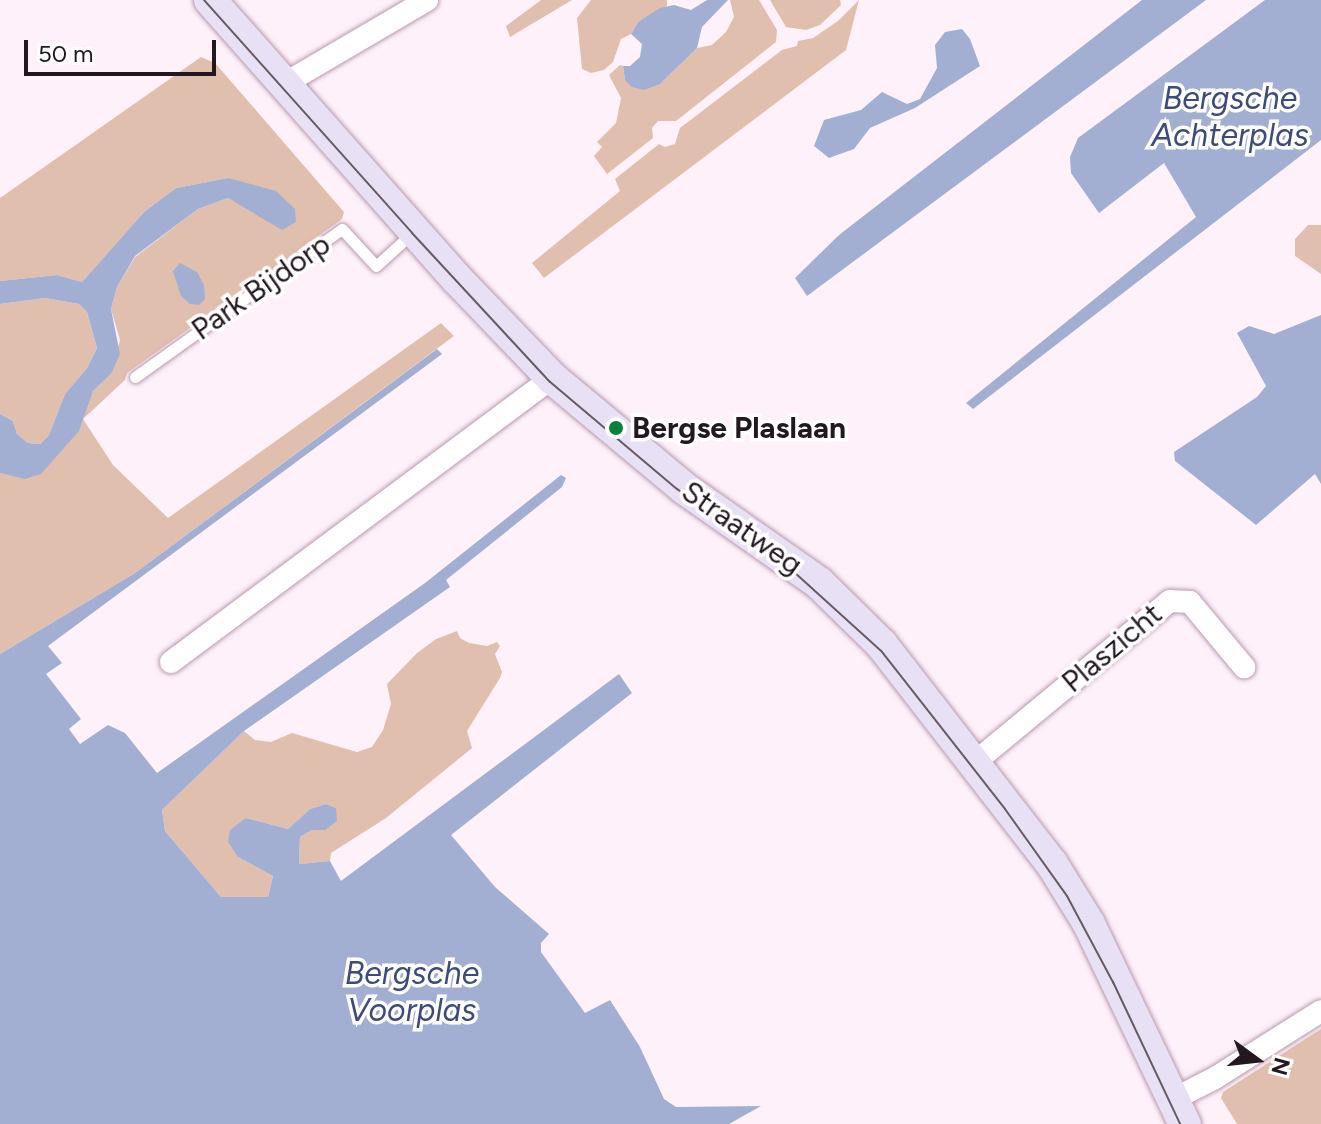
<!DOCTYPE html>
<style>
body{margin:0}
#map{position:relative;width:1321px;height:1124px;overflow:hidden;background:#fef1fa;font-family:Figtree,sans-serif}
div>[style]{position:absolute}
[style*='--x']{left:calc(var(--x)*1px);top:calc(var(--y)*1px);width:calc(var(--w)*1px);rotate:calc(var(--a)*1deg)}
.green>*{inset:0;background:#e1bfaf}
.water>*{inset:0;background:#a2afd2}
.roads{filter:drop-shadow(0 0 2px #b999ae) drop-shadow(0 0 2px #b999ae)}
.lane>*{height:11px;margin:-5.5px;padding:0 5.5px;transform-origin:5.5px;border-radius:5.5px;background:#fff}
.street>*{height:22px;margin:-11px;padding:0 11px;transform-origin:11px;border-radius:11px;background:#fff}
.secondary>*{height:32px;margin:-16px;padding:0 16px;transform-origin:16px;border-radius:16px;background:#e8e0f4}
.tram>*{height:2px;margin:-1px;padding:0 1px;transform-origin:1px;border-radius:1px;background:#665b63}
.dots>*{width:22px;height:22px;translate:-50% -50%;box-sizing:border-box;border:4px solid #fff;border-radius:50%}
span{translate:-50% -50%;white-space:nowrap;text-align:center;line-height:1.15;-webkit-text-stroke:7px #fff;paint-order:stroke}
.street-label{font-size:30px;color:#231820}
.poi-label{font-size:30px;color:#231820;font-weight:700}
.left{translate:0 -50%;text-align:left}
.water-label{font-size:32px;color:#3c4b7c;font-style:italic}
.north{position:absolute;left:1217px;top:1020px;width:80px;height:80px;-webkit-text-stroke:6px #fff;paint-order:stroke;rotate:105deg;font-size:22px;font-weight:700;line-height:32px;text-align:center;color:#231820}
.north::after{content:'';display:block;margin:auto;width:28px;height:36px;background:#231820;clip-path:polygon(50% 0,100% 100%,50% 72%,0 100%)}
.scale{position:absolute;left:24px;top:40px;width:192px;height:36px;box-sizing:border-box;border:4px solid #231820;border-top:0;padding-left:10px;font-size:24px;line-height:28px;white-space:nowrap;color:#231820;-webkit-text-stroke:6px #fff;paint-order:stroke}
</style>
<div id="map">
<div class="green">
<div style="clip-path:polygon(541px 0,572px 0,510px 37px,506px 26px)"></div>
<div style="clip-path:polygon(591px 0,667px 0,667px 6px,638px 22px,631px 34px,621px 39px,613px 62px,604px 70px,591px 73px,582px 69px,577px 18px)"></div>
<div style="clip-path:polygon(730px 0,759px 0,777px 30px,776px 42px,676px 121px,658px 121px,652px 128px,653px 138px,607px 174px,594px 156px,602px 147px,597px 142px,616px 123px,621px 98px,609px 75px,620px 65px,623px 66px,625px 80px,660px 84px,697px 48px,712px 45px,726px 32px,734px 17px)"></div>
<div style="clip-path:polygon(770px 0,840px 0,841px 5px,820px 25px,806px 30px,786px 27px)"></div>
<div style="clip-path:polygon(859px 0,846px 50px,544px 278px,532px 263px,620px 191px,615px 179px,659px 144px,665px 147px,675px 144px,680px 128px,782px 50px,797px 46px,798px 41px,813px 38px,838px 21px)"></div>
<div style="clip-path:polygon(201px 57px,215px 63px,344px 212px,342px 219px,127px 373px,125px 380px,83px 419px,113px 465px,168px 518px,441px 323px,454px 336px,135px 573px,0 654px,0 473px,25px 478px,93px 391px,111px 374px,120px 340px,111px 309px,117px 287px,135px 257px,198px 209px,228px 198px,255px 213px,228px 178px,176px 188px,144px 212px,82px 282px,57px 275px,0 281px,0 198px)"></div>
<div style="clip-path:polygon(1308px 225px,1321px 225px,1321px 274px,1295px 256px,1295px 239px)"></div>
<div style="clip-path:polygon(45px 298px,79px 304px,87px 312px,97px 348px,87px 368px,65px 394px,49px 435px,40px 444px,28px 443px,17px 434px,13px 421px,0 414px,0 304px)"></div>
<div style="clip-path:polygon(457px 631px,460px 638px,469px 643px,487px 646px,497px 642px,500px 646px,495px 654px,502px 672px,500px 678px,467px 731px,472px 748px,386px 818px,331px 853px,330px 861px,299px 864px,300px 837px,312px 830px,325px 830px,336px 808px,326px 804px,310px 809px,288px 829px,246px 818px,238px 857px,273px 876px,268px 897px,221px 897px,165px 831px,162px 810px,244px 731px,255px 740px,271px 742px,292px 733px,357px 752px,372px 747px,383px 730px,391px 704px,387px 684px,417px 653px,436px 639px)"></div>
<div style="clip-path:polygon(1321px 1029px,1321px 1124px,1237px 1124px,1221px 1098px,1223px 1092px)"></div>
</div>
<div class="water">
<div style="clip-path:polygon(707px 0,728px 0,702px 27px,697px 48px,660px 84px,644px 90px,632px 87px,625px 80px,623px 66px,630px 66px,640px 57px,642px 44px,631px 34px,638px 22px,660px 8px,674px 5px,691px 10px)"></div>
<div style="clip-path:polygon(1142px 0,1206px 0,807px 296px,795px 278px,839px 235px)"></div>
<div style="clip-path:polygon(1265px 0,1321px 0,1321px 140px,973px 409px,966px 403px,1196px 217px,1164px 163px,1099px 213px,1071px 173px,1070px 157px,1078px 138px)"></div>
<div style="clip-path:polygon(962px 29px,970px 39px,980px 66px,915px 108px,870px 128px,854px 149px,829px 158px,814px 146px,824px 120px,861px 110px,882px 92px,907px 104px,920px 99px,937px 68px,935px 45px,945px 32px)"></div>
<div style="clip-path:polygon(228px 178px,276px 191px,295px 209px,296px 222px,282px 230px,228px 198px,198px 209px,135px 256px,117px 287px,111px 309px,120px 354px,111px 374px,93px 391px,79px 431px,41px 474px,25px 479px,0 473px,0 414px,13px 421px,17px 434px,28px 443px,40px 444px,49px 435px,65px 394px,87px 368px,97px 348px,87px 312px,79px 304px,45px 298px,0 304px,0 281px,57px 275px,82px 282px,144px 212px,176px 188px)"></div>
<div style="clip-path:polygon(180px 263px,197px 272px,204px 285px,205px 299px,199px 305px,190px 304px,181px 296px,173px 271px)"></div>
<div style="clip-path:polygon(1321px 315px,1321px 484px,1315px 474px,1256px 525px,1175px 461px,1174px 452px,1257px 397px,1266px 386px,1237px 333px,1249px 326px,1274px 334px)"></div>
<div style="clip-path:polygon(437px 349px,442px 354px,48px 646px,62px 663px,46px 674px,81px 719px,69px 729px,80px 744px,108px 725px,125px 733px,157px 773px,425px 583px,561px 475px,566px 478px,562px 487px,446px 580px,450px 587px,244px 731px,162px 810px,165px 831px,221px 897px,268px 897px,273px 876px,238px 857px,228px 842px,230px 830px,246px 818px,288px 829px,310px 809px,326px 804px,336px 808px,337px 821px,325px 830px,312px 830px,300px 837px,299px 864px,330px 861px,341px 881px,619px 674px,632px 693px,451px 835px,495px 887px,549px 934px,541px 943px,541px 952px,585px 1013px,610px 1000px,640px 1047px,664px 1099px,676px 1107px,761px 1106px,729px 1124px,0 1124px,0 654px,135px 573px)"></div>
</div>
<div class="roads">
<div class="lane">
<div style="--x:135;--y:377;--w:254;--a:-35.6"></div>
<div style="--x:342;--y:229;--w:50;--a:47.4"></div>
<div style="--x:376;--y:266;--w:47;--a:-42.4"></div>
</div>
<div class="street">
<div style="--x:284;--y:84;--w:166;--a:-30.4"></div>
<div style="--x:171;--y:662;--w:475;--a:-36.7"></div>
<div style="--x:974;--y:763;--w:254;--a:-39.6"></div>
<div style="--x:1170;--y:601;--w:20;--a:3"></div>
<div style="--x:1190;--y:602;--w:85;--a:50.3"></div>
<div style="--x:1172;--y:1100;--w:48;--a:-27.1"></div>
<div style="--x:1215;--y:1078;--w:125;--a:-32.3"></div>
</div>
<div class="secondary">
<div style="--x:210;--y:0;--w:373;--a:48.5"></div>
<div style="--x:457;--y:279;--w:137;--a:46.2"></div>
<div style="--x:552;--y:378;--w:172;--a:39.8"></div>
<div style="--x:684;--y:488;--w:165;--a:35.1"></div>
<div style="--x:819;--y:583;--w:88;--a:44.5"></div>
<div style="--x:882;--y:645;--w:277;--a:52.2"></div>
<div style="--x:1052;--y:864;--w:70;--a:58.3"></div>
<div style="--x:1089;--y:924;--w:222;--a:64.4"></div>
</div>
</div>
<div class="tram">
<div style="--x:204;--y:0;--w:312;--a:48.2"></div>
<div style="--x:412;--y:233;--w:202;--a:47.2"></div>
<div style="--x:549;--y:381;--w:167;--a:40.2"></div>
<div style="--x:677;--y:489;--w:130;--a:34.7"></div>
<div style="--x:784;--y:563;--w:132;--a:42.2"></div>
<div style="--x:882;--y:652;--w:199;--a:51.9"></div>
<div style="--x:1005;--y:809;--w:107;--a:54.5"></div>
<div style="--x:1067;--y:896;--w:98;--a:61.9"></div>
<div style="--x:1113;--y:982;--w:157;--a:64.7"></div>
</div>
<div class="dots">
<div style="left:616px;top:428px;background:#05813a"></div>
</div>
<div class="street-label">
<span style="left:261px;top:287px;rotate:-35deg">Park Bijdorp</span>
<span style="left:742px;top:528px;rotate:35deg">Straatweg</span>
<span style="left:1112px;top:648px;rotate:-40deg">Plaszicht</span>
</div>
<div class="poi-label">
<span class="left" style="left:632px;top:428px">Bergse Plaslaan</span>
</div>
<div class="water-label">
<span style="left:1230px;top:117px">Bergsche<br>Achterplas</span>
<span style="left:412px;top:992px">Bergsche<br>Voorplas</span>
</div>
<div class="north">N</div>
<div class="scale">50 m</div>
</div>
